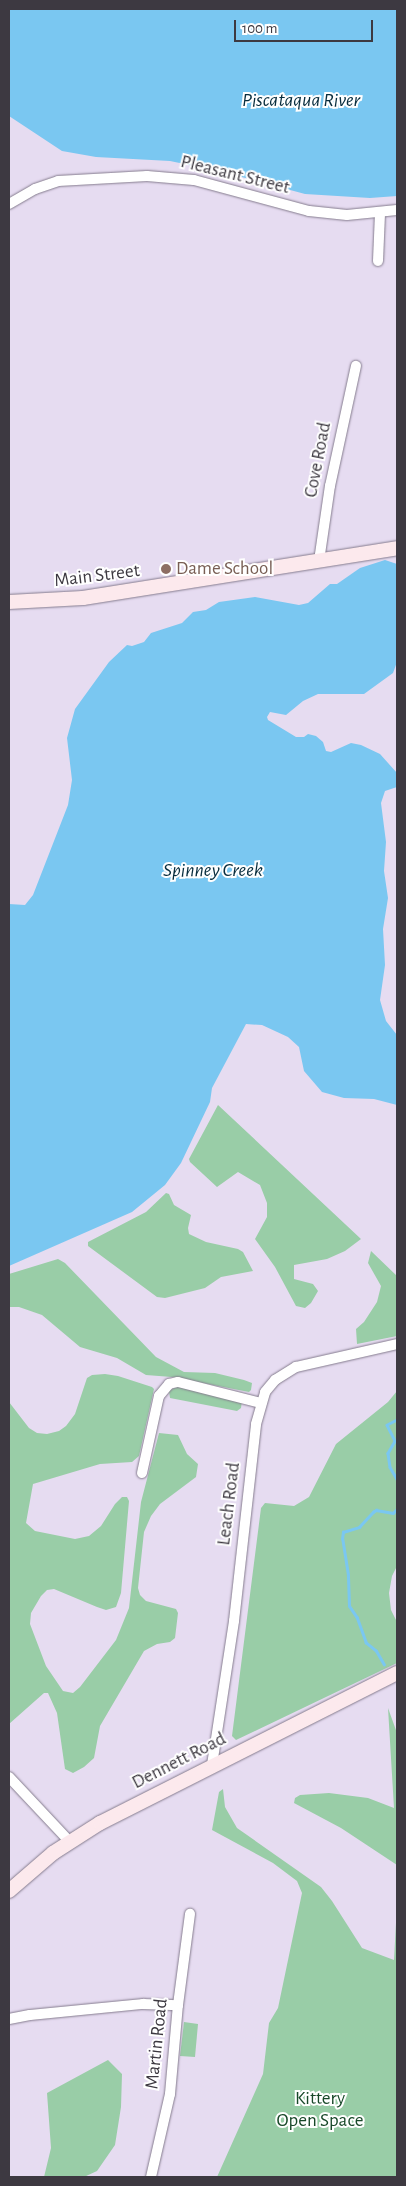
<!DOCTYPE html>
<style>
body{margin:0}
#map{position:relative;width:406px;height:2186px;overflow:hidden;background:#e6dcf1;font-family:"Alegreya Sans",sans-serif}
div>[style]{position:absolute}
[style*='--x']{left:calc(var(--x)*1px);top:calc(var(--y)*1px);width:calc(var(--w)*1px);rotate:calc(var(--a)*1deg)}
.green>*{inset:0;background:#99cda7}
.water>*{inset:0;background:#7ac7f1}
.stream>*{height:2.5px;margin:-1.25px;padding:0 1.25px;transform-origin:1.25px;border-radius:1.25px;background:#7ac7f1}
.roads{filter:drop-shadow(0 0 1px #857c8e) drop-shadow(0 0 1px #857c8e)}
.street>*{height:10px;margin:-5px;padding:0 5px;transform-origin:5px;border-radius:5px;background:#fff}
.secondary>*{height:14px;margin:-7px;padding:0 7px;transform-origin:7px;border-radius:7px;background:#fce9ed}
.dots>*{width:14px;height:14px;translate:-50% -50%;box-sizing:border-box;border:2px solid #fff;border-radius:50%}
span{translate:-50% -50%;white-space:nowrap;text-align:center;line-height:1.15;-webkit-text-stroke:4px #fff;paint-order:stroke}
.street-label{font-size:19px;color:#3d3941}
.education-label{font-size:19px;color:#785e54}
.left{translate:0 -50%;text-align:left}
.park-label{font-size:19px;color:#174828}
.water-label{font-size:20px;color:#082d3e;font-style:italic}
.frame{position:absolute;inset:0;border:10px solid #3d3941;pointer-events:none}
.scale{position:absolute;left:234px;top:20px;width:139px;height:22px;box-sizing:border-box;border:2px solid #3d3941;border-top:0;padding-left:6px;font-size:15px;line-height:18px;white-space:nowrap;color:#3d3941;-webkit-text-stroke:4px #fff;paint-order:stroke}
</style>
<div id="map">
<div class="green">
<div style="clip-path:polygon(218px 1105px,361px 1239px,345px 1251px,327px 1259px,294px 1265px,294px 1279px,313px 1284px,318px 1291px,311px 1303px,305px 1308px,296px 1306px,275px 1267px,255px 1239px,267px 1217px,267px 1203px,260px 1185px,238px 1172px,217px 1187px,190px 1162px,189px 1159px)"></div>
<div style="clip-path:polygon(166px 1193px,169px 1194px,174px 1205px,191px 1215px,188px 1228px,189px 1234px,206px 1242px,238px 1249px,243px 1252px,253px 1271px,221px 1277px,205px 1288px,165px 1298px,157px 1297px,88px 1246px,88px 1242px,146px 1212px)"></div>
<div style="clip-path:polygon(371px 1251px,397px 1276px,397px 1336px,357px 1344px,356px 1329px,364px 1322px,377px 1302px,381px 1286px,368px 1263px)"></div>
<div style="clip-path:polygon(58px 1259px,65px 1263px,156px 1357px,184px 1372px,215px 1373px,244px 1380px,252px 1383px,251px 1390px,249px 1392px,172px 1377px,146px 1375px,117px 1358px,80px 1347px,42px 1315px,19px 1307px,9px 1307px,9px 1274px)"></div>
<div style="clip-path:polygon(105px 1374px,118px 1376px,152px 1387px,154px 1389px,139px 1456px,132px 1462px,100px 1464px,33px 1484px,26px 1523px,35px 1531px,75px 1539px,89px 1536px,101px 1526px,115px 1504px,122px 1497px,127px 1497px,129px 1501px,121px 1593px,116px 1607px,106px 1610px,97px 1607px,54px 1589px,47px 1590px,41px 1596px,31px 1613px,30px 1624px,46px 1666px,63px 1691px,73px 1693px,80px 1687px,116px 1640px,129px 1608px,141px 1502px,159px 1433px,178px 1435px,187px 1454px,198px 1464px,196px 1477px,160px 1504px,151px 1516px,144px 1532px,138px 1588px,140px 1595px,146px 1601px,176px 1609px,178px 1613px,175px 1638px,170px 1642px,157px 1644px,144px 1651px,100px 1726px,94px 1758px,84px 1767px,73px 1773px,65px 1769px,57px 1713px,48px 1693px,44px 1693px,9px 1724px,9px 1402px,29px 1428px,37px 1433px,47px 1434px,59px 1431px,66px 1426px,75px 1414px,87px 1378px,92px 1375px)"></div>
<div style="clip-path:polygon(178px 1386px,242px 1400px,241px 1408px,237px 1411px,170px 1398px,169px 1391px)"></div>
<div style="clip-path:polygon(397px 1391px,397px 1566px,392px 1576px,389px 1593px,391px 1610px,397px 1622px,397px 1663px,236px 1740px,232px 1736px,261px 1508px,265px 1503px,294px 1506px,309px 1497px,336px 1444px,388px 1402px)"></div>
<div style="clip-path:polygon(388px 1708px,397px 1733px,397px 1865px,341px 1828px,294px 1803px,295px 1798px,300px 1795px,329px 1793px,368px 1798px,394px 1808px)"></div>
<div style="clip-path:polygon(223px 1789px,225px 1807px,237px 1828px,321px 1887px,332px 1901px,362px 1948px,394px 1960px,397px 1904px,397px 2177px,217px 2177px,263px 2074px,269px 2023px,278px 2008px,302px 1893px,297px 1881px,273px 1863px,212px 1830px,219px 1792px)"></div>
<div style="clip-path:polygon(184px 2022px,198px 2024px,195px 2057px,180px 2056px)"></div>
<div style="clip-path:polygon(108px 2060px,122px 2074px,121px 2107px,115px 2145px,97px 2171px,84px 2177px,44px 2177px,51px 2148px,47px 2093px)"></div>
</div>
<div class="water">
<div style="clip-path:polygon(9px 9px,397px 9px,397px 196px,370px 198px,305px 194px,223px 172px,170px 161px,96px 157px,62px 151px,9px 116px)"></div>
<div style="clip-path:polygon(385px 560px,397px 564px,397px 662px,393px 673px,364px 694px,318px 694px,303px 701px,286px 715px,270px 712px,267px 717px,268px 720px,296px 737px,304px 737px,308px 734px,316px 736px,323px 742px,326px 751px,331px 752px,351px 743px,361px 745px,380px 754px,397px 773px,397px 787px,385px 791px,381px 803px,386px 842px,384px 871px,388px 898px,383px 929px,385px 965px,380px 1000px,386px 1021px,397px 1035px,397px 1105px,374px 1099px,344px 1098px,322px 1092px,304px 1071px,299px 1047px,288px 1037px,262px 1025px,246px 1024px,212px 1088px,210px 1102px,181px 1163px,165px 1185px,132px 1212px,9px 1266px,9px 904px,25px 905px,33px 895px,68px 805px,72px 780px,67px 738px,75px 709px,109px 662px,127px 645px,132px 646px,144px 642px,151px 633px,182px 623px,193px 612px,206px 610px,219px 602px,255px 597px,299px 605px,308px 603px,330px 584px,337px 584px,360px 568px)"></div>
</div>
<div class="stream">
<div style="--x:397;--y:1420;--w:11;--a:153"></div>
<div style="--x:387;--y:1425;--w:18;--a:63"></div>
<div style="--x:395;--y:1441;--w:14;--a:120"></div>
<div style="--x:388;--y:1453;--w:14;--a:82"></div>
<div style="--x:390;--y:1467;--w:14;--a:60"></div>
<div style="--x:384;--y:1665;--w:16;--a:-120"></div>
<div style="--x:376;--y:1651;--w:13;--a:-141"></div>
<div style="--x:366;--y:1643;--w:27;--a:-110"></div>
<div style="--x:357;--y:1618;--w:14;--a:-124"></div>
<div style="--x:349;--y:1606;--w:31;--a:-92"></div>
<div style="--x:348;--y:1575;--w:36;--a:-99"></div>
<div style="--x:342;--y:1539;--w:7;--a:-82"></div>
<div style="--x:343;--y:1532;--w:17;--a:-17"></div>
<div style="--x:359;--y:1527;--w:21;--a:-47"></div>
<div style="--x:373;--y:1512;--w:4;--a:-34"></div>
<div style="--x:376;--y:1510;--w:17;--a:10"></div>
<div style="--x:393;--y:1513;--w:6;--a:-45"></div>
</div>
<div class="roads">
<div class="street">
<div style="--x:9;--y:204;--w:30;--a:-30"></div>
<div style="--x:35;--y:189;--w:24;--a:-19"></div>
<div style="--x:58;--y:181;--w:89;--a:-3.2"></div>
<div style="--x:147;--y:176;--w:47;--a:4.9"></div>
<div style="--x:194;--y:180;--w:119;--a:15.1"></div>
<div style="--x:309;--y:211;--w:38;--a:6"></div>
<div style="--x:347;--y:215;--w:50;--a:-5.7"></div>
<div style="--x:378;--y:261;--w:48;--a:-87.6"></div>
<div style="--x:319;--y:561;--w:76;--a:-81.7"></div>
<div style="--x:330;--y:486;--w:123;--a:-77.8"></div>
<div style="--x:142;--y:1473;--w:79;--a:-77.6"></div>
<div style="--x:159;--y:1396;--w:16;--a:-50"></div>
<div style="--x:169;--y:1384;--w:9;--a:-13"></div>
<div style="--x:178;--y:1382;--w:86;--a:14.2"></div>
<div style="--x:212;--y:1765;--w:146;--a:-81.3"></div>
<div style="--x:234;--y:1621;--w:198;--a:-83.6"></div>
<div style="--x:256;--y:1424;--w:33;--a:-74"></div>
<div style="--x:265;--y:1392;--w:16;--a:-50"></div>
<div style="--x:275;--y:1380;--w:25;--a:-32"></div>
<div style="--x:296;--y:1367;--w:104;--a:-12.8"></div>
<div style="--x:9;--y:1777;--w:89;--a:46.8"></div>
<div style="--x:9;--y:2019;--w:21;--a:-11"></div>
<div style="--x:30;--y:2015;--w:114;--a:-5.6"></div>
<div style="--x:143;--y:2004;--w:35;--a:2"></div>
<div style="--x:151;--y:2177;--w:85;--a:-77.1"></div>
<div style="--x:170;--y:2094;--w:89;--a:-84.9"></div>
<div style="--x:178;--y:2005;--w:92;--a:-82.5"></div>
</div>
<div class="secondary">
<div style="--x:9;--y:602;--w:74;--a:-3.1"></div>
<div style="--x:83;--y:598;--w:318;--a:-9"></div>
<div style="--x:9;--y:1891;--w:58;--a:-40.8"></div>
<div style="--x:53;--y:1853;--w:56;--a:-32.6"></div>
<div style="--x:100;--y:1823;--w:333;--a:-26.8"></div>
</div>
</div>
<div class="dots">
<div style="left:166px;top:569px;background:#8d6e63"></div>
</div>
<div class="street-label">
<span style="left:235px;top:175px;rotate:14deg">Pleasant Street</span>
<span style="left:318px;top:460px;rotate:-79deg">Cove Road</span>
<span style="left:97px;top:576px;rotate:-7deg">Main Street</span>
<span style="left:229px;top:1504px;rotate:-83deg">Leach Road</span>
<span style="left:179px;top:1761px;rotate:-27deg">Dennett Road</span>
<span style="left:157px;top:2044px;rotate:-84deg">Martin Road</span>
</div>
<div class="education-label">
<span class="left" style="left:176px;top:569px">Dame School</span>
</div>
<div class="park-label">
<span style="left:320px;top:2110px">Kittery<br>Open Space</span>
</div>
<div class="water-label">
<span style="left:301px;top:100px">Piscataqua River</span>
<span style="left:213px;top:870px">Spinney Creek</span>
</div>
<div class="frame"></div>
<div class="scale">100 m</div>
</div>
